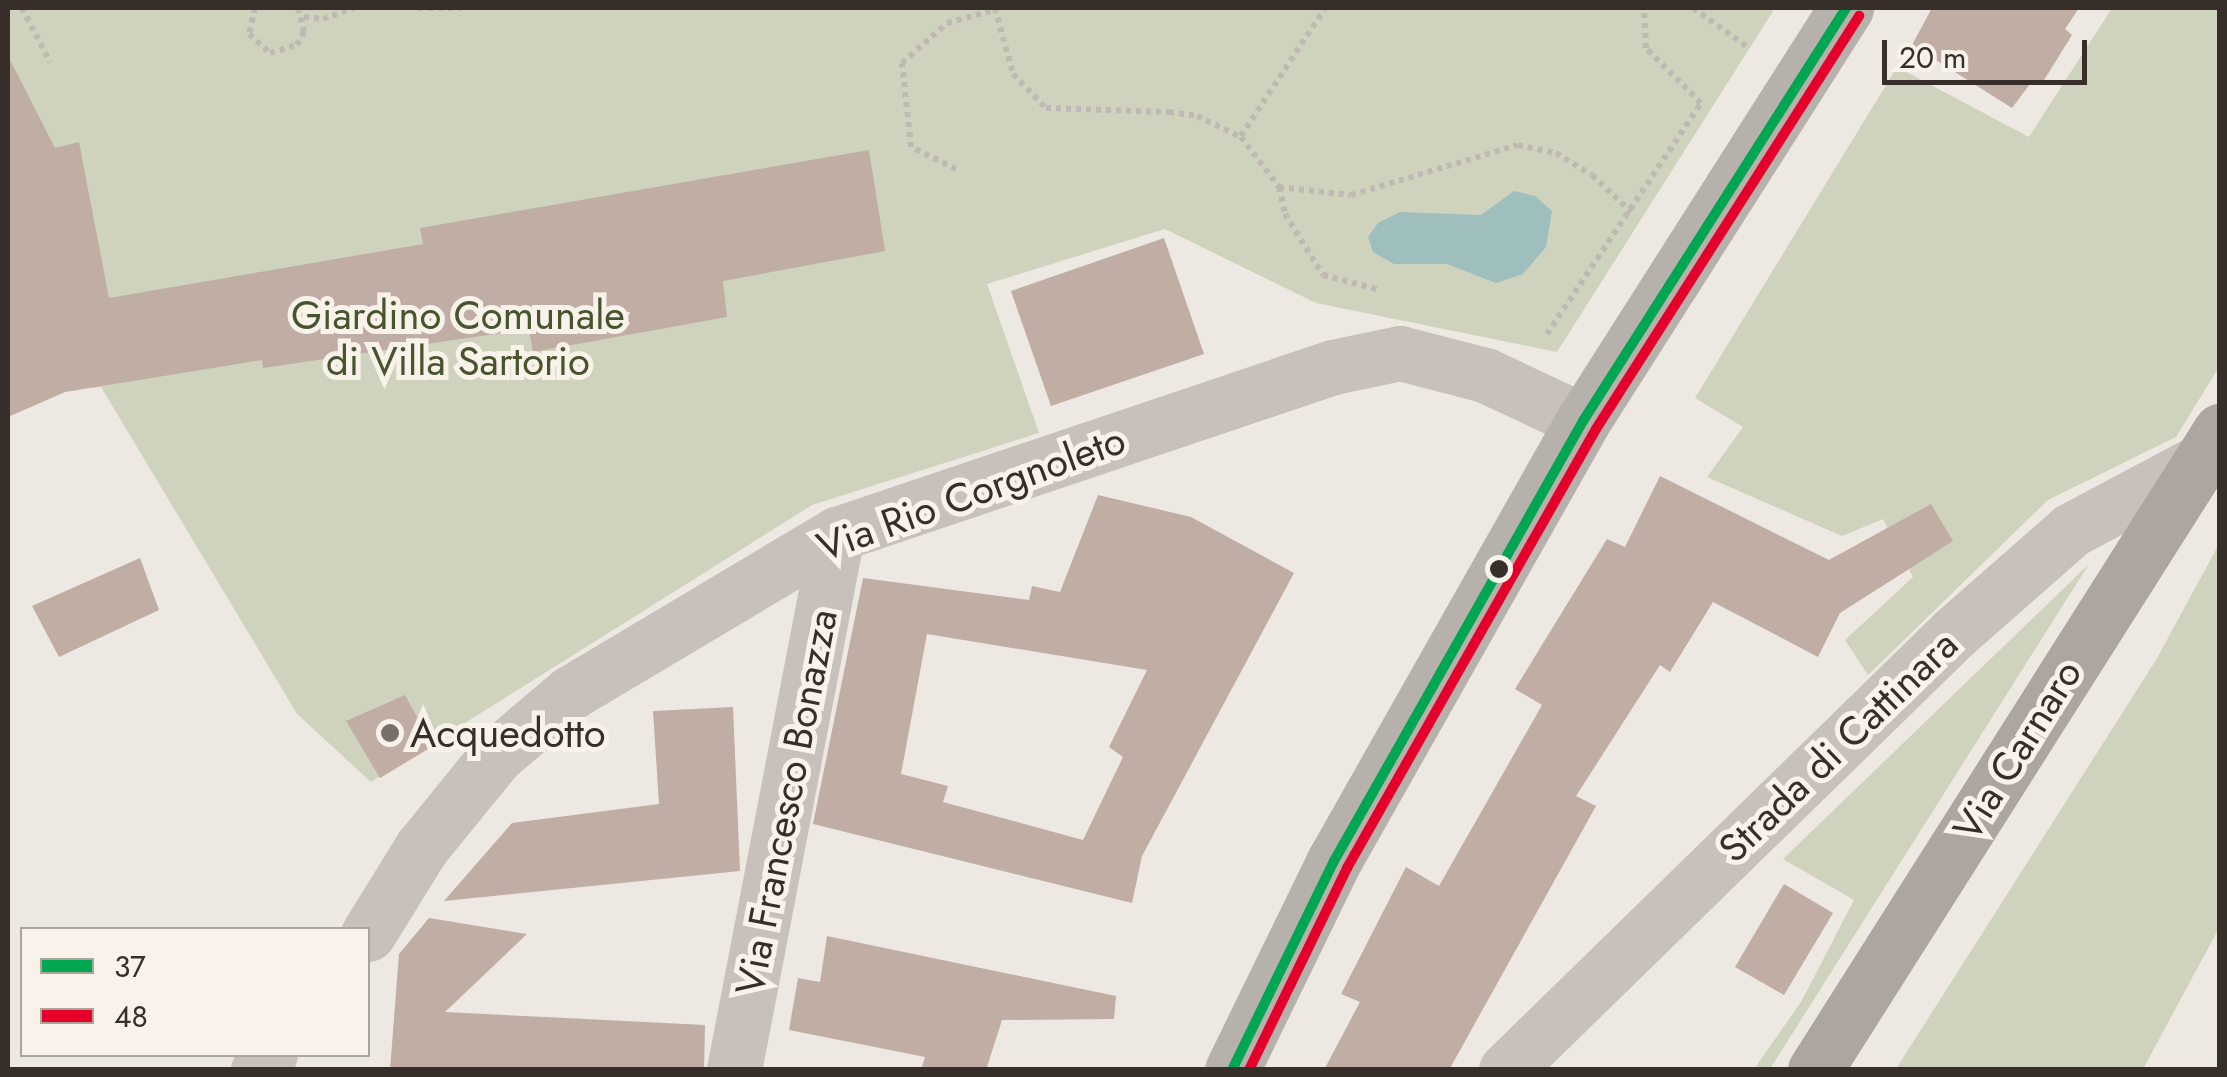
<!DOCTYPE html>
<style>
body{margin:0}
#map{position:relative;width:2227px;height:1077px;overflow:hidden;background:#eee8e2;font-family:Jost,sans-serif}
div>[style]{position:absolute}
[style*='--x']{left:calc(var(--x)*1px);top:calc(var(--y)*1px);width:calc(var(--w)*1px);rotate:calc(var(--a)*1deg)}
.green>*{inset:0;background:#cfd3bd}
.water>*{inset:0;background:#9fbebe}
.building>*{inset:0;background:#c0ada4}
.path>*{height:6px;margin-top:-3px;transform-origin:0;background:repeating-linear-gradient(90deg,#bfb9b4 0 5px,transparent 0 10px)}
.minor>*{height:55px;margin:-27.5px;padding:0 27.5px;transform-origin:27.5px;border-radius:27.5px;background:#c7c0bb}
.secondary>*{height:55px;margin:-27.5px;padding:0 27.5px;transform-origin:27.5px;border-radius:27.5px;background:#b7b1ac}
.primary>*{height:55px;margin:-27.5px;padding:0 27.5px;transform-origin:27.5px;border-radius:27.5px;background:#aca5a0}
.bus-1>*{height:10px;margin:-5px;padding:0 5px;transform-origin:5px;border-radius:5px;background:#00a651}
.bus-2>*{height:10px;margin:-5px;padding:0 5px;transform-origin:5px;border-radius:5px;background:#e4002b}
.dots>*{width:28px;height:28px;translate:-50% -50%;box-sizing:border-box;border:5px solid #f9f2ea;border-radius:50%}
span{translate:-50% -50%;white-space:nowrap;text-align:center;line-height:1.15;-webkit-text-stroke:10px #f9f2ea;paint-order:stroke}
.park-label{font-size:40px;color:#46552d}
.street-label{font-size:40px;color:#372e29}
.poi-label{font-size:40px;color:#372e29}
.left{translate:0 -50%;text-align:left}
.frame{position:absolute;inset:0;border:10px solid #372e29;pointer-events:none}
.legend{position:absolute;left:20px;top:927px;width:350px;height:130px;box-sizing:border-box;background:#f9f2ea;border:2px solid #aba49d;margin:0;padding:12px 18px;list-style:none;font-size:30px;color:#372e29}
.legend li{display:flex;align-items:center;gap:20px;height:50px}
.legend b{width:50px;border:2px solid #aba49d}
.scale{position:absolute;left:1882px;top:40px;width:205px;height:45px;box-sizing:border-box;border:5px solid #372e29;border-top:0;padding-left:12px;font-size:30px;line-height:35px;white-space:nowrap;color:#372e29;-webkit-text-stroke:8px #f9f2ea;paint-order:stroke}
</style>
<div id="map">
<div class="green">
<div style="clip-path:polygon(8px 8px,1775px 8px,1557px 352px,1316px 303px,1165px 229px,987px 284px,1039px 433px,812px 505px,371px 782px,297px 714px,101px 387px,92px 388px,84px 361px,73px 363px,8px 242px)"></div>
<div style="clip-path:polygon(2112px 8px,2219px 8px,2219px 367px,2176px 437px,2048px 500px,1868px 675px,1845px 640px,1913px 577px,1883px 519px,1842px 536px,1707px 477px,1743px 427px,1695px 398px,1897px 67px,2029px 137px)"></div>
<div style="clip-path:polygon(2219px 544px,2219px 928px,2143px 1069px,1896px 1069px,2156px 660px)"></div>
<div style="clip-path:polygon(2089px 564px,1770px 1069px,1754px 1069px,1801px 1002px,1854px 900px,1783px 859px)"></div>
</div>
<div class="water">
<div style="clip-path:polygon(1514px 191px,1535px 196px,1552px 211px,1546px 247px,1523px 274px,1496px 283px,1447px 264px,1394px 264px,1373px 252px,1368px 237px,1378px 223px,1400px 212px,1481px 215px)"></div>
</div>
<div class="building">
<div style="clip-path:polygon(1932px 8px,2079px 8px,2065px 29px,2072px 35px,2041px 85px,2033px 80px,2012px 108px,1912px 45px)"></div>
<div style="clip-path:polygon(8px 56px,55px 148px,79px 142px,109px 298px,423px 244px,420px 228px,869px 150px,885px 251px,723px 281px,727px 317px,533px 352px,529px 329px,263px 368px,262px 360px,65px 392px,8px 417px)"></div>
<div style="clip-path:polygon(1164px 238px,1204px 354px,1051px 406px,1011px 291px)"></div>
<div style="clip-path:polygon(1660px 476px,1829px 560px,1931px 504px,1953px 541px,1840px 613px,1818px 657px,1713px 602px,1670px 672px,1660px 665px,1576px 796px,1596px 806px,1449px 1070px,1324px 1070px,1360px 1002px,1341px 994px,1406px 867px,1439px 886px,1542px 705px,1515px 689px,1607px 539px,1625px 547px)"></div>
<div style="clip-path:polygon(evenodd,1098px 495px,1191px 517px,1294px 573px,1142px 856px,1132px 903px,813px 824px,863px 578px,1029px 600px,1032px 586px,1060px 592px,1098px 495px,927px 634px,1147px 670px,1109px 747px,1123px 757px,1083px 840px,943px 802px,948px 786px,901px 774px,927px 634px)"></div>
<div style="clip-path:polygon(140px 558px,159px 610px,59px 657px,32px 606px)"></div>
<div style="clip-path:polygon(405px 695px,433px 746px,380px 778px,346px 721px)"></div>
<div style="clip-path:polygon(733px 707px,740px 871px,444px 901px,512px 823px,659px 804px,653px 711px)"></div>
<div style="clip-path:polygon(1784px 884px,1833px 913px,1784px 995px,1735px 967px)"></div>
<div style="clip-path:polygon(429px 918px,527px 934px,445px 1012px,705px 1025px,704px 1070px,390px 1070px,399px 954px)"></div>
<div style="clip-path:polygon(827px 936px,1116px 996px,1114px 1019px,1002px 1020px,986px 1070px,921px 1070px,925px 1057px,789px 1030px,798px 978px,820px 982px)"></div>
</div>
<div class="path">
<div style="--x:22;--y:8;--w:61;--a:62.6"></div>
<div style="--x:255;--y:8;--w:27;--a:103"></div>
<div style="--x:249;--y:34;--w:28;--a:42"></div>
<div style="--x:270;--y:53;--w:28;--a:-17"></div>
<div style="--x:297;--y:45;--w:15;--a:-62"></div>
<div style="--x:304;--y:32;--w:25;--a:-104"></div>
<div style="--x:418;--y:8;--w:43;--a:0"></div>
<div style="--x:995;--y:8;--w:68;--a:74.7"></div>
<div style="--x:1013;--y:74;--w:47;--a:45.9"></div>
<div style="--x:1046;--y:108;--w:123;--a:1.9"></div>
<div style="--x:1169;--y:112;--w:28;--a:8"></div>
<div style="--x:1197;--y:116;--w:49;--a:25.5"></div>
<div style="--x:1241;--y:137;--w:63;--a:52.8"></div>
<div style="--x:1279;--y:187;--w:28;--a:77"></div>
<div style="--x:1285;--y:214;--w:72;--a:58.1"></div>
<div style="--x:1323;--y:275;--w:59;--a:14.7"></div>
<div style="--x:1693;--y:8;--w:69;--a:35.5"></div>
<div style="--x:304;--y:17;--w:19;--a:6"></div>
<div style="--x:323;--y:19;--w:33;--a:-20"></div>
<div style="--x:1241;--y:136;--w:153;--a:-56.7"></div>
<div style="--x:956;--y:169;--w:50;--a:-153.9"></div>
<div style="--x:911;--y:147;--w:84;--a:-96.1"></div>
<div style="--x:902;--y:63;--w:60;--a:-41.6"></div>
<div style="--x:947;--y:23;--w:50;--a:-15.2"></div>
<div style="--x:1279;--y:187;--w:72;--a:6.3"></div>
<div style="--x:1351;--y:195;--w:174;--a:-16.7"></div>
<div style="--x:1518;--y:145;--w:39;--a:12"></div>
<div style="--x:1556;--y:153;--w:42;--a:31.4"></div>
<div style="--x:1592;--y:175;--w:54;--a:43.5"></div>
<div style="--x:1547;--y:334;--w:278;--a:-56.3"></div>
<div style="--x:1701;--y:103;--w:78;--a:-135"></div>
<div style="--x:1646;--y:48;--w:40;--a:-92.9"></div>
</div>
<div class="minor">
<div style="--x:368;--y:934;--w:102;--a:-58.2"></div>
<div style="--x:422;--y:847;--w:117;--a:-50.9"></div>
<div style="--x:496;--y:756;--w:97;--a:-40.4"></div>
<div style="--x:570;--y:693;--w:311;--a:-30.8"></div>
<div style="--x:837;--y:534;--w:523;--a:-18.61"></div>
<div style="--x:1333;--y:367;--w:68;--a:-11.8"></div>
<div style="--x:1400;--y:353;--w:88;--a:14.5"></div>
<div style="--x:1485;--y:375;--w:108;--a:25.1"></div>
<div style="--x:258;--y:1070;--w:20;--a:-53"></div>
<div style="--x:734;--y:1070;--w:546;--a:-79.12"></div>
<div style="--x:1506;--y:1070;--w:627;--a:-44.29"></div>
<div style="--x:1955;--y:632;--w:154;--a:-41.3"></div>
<div style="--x:2071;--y:530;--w:145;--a:-28"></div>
</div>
<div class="secondary">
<div style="--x:1232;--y:1070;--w:233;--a:-64"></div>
<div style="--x:1334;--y:861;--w:506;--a:-60.49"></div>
<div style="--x:1583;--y:421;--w:490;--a:-57.5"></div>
</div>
<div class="primary">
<div style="--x:1815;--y:1070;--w:757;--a:-57.63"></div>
</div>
<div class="bus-1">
<div style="--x:1232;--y:1070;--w:233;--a:-64"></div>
<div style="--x:1334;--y:861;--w:506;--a:-60.49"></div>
<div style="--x:1583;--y:421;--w:490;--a:-57.5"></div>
</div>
<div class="bus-2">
<div style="--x:1249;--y:1070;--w:225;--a:-64.1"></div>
<div style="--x:1347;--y:868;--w:505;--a:-60.44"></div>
<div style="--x:1596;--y:429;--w:490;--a:-57.5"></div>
</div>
<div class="dots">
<div style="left:1499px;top:569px;background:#372e29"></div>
<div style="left:390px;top:733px;background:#776f6a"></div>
</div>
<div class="park-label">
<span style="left:458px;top:338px">Giardino Comunale<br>di Villa Sartorio</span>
</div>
<div class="street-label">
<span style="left:971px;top:493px;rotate:-20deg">Via Rio Corgnoleto</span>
<span style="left:1838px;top:746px;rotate:-44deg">Strada di Cattinara</span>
<span style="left:2017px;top:750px;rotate:-58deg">Via Carnaro</span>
<span style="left:786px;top:802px;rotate:-79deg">Via Francesco Bonazza</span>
</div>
<div class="poi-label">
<span class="left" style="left:410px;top:733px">Acquedotto</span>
</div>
<div class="frame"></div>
<ul class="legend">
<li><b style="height:12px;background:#00a651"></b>37</li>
<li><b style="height:12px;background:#e4002b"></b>48</li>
</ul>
<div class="scale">20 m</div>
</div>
